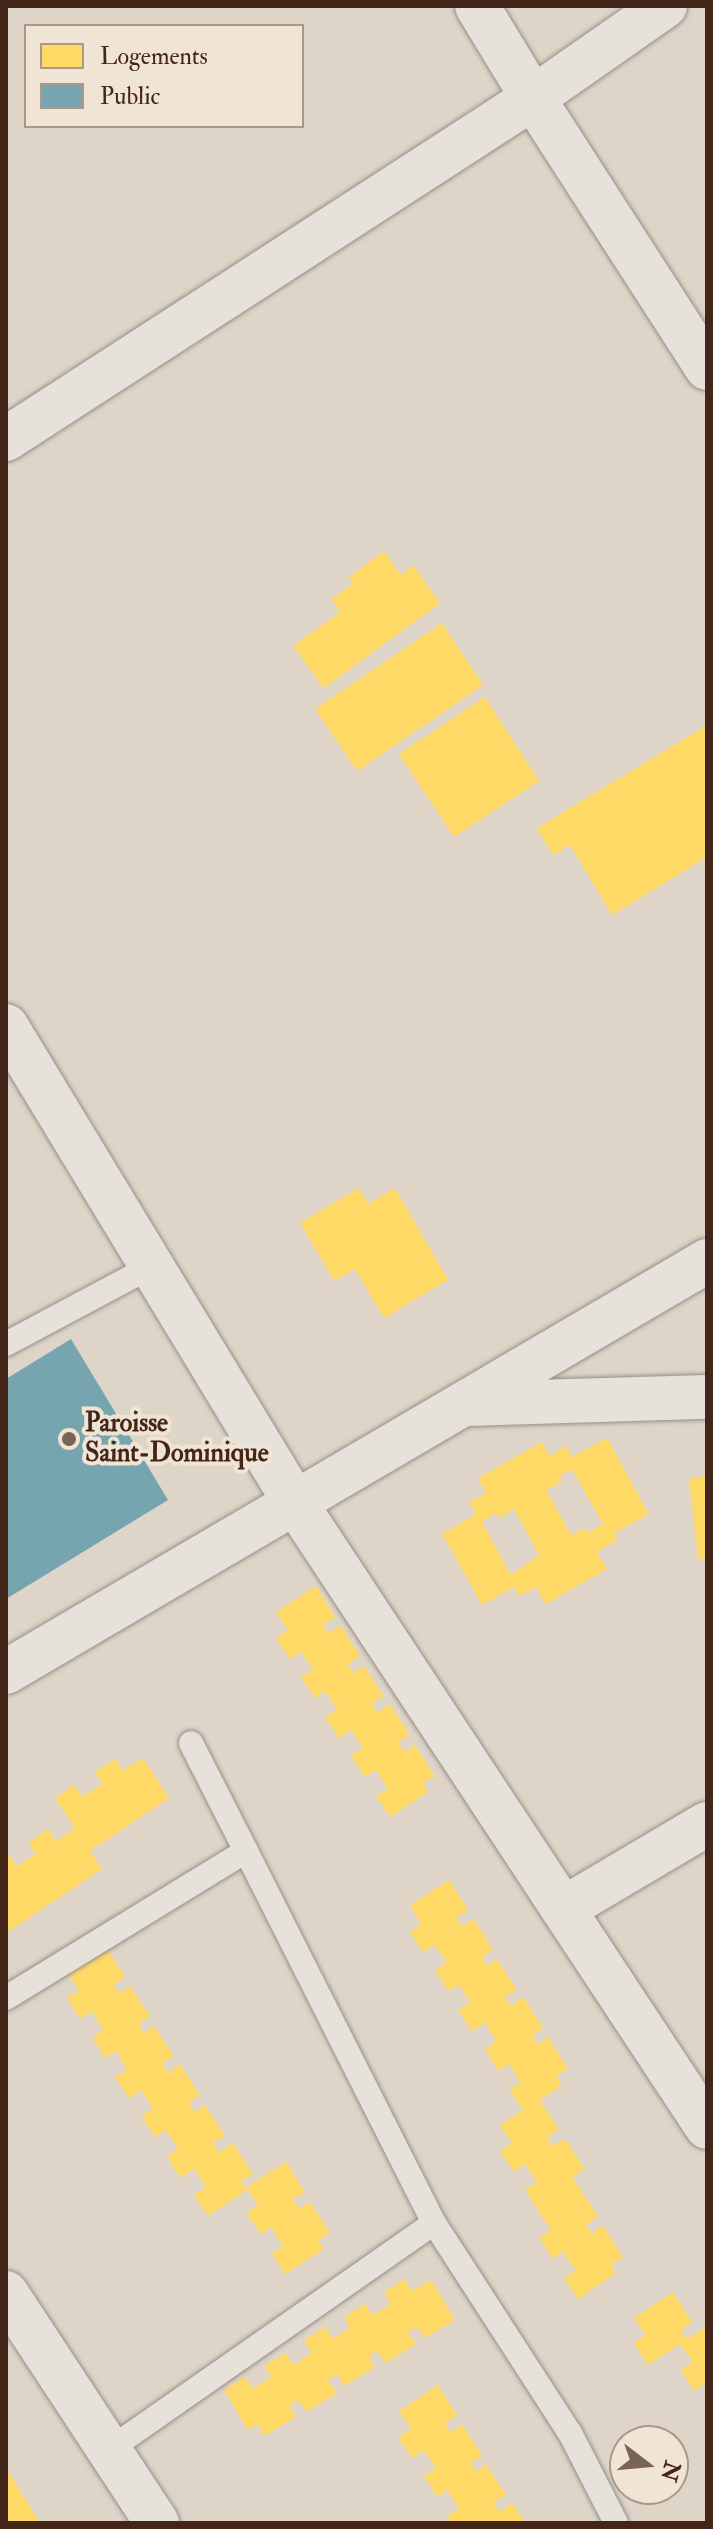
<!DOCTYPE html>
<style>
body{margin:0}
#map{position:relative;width:713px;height:2529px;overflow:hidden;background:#ded5c8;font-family:"IM FELL Double Pica",serif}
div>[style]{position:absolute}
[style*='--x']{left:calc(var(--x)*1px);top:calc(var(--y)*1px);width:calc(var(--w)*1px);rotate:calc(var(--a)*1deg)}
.homes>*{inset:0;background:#ffd966}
.public>*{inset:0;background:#76a5af}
.roads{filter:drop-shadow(0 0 2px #988f87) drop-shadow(0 0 2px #988f87)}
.service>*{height:24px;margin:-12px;padding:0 12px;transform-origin:12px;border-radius:12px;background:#e6e1db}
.minor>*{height:44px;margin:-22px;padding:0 22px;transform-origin:22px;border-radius:22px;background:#e6e1db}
.tertiary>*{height:44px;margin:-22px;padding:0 22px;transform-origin:22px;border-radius:22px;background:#e6e1db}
.dots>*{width:22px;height:22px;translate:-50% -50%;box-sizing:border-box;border:4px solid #f0e4d5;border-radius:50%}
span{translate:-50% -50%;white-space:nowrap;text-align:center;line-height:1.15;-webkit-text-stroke:8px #f0e4d5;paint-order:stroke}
.poi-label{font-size:26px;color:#44251a;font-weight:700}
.left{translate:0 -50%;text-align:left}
.frame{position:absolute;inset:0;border:8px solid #44251a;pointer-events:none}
.legend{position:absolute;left:24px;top:24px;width:280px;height:104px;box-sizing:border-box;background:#f0e4d5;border:2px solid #ab988a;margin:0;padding:10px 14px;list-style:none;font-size:24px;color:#44251a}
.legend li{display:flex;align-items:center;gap:16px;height:40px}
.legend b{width:40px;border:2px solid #ab988a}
.north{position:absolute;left:609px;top:2425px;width:80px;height:80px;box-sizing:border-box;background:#f0e4d5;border:2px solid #ab988a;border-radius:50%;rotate:106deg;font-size:22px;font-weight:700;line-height:32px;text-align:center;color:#44251a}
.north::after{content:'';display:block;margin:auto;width:28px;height:36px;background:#7a6357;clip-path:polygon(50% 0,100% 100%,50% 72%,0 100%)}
</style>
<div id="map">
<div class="homes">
<div style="clip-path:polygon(384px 551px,401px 575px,413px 565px,440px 603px,324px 688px,293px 646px,340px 612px,331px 599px,353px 584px,349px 577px)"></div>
<div style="clip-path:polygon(442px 623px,483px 685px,357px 771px,315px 709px)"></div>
<div style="clip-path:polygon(485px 697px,539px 781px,454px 837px,399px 754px)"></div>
<div style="clip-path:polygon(707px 725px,707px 857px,612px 915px,570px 845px,553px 855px,537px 828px)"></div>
<div style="clip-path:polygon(359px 1188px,368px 1204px,395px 1188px,448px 1280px,384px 1318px,355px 1269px,334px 1281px,300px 1223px)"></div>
<div style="clip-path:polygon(evenodd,607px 1438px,649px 1514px,614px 1533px,617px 1540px,597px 1552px,607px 1569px,545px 1604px,536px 1587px,519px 1596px,514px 1587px,482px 1605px,442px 1534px,476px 1514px,469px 1502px,486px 1493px,478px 1478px,542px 1442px,550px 1456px,566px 1446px,572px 1457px,607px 1438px,572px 1469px,603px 1524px,587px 1533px,584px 1528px,571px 1535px,546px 1490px,562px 1482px,559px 1477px,572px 1469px,607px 1438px,514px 1509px,539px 1555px,511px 1575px,482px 1522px,496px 1513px,499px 1518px,514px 1509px)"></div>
<div style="clip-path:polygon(707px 1476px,707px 1558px,698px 1559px,689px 1478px)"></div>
<div style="clip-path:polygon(316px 1586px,335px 1617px,323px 1625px,328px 1633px,341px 1626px,360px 1656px,348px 1664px,353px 1673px,364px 1666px,384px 1696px,372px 1703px,377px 1713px,390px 1704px,410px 1735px,398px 1742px,404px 1752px,415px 1745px,435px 1776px,423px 1783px,428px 1792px,390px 1817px,376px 1796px,388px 1789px,376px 1770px,365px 1777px,351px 1756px,363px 1748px,351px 1730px,339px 1738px,325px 1717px,337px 1710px,325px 1691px,315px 1698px,301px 1677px,313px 1670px,301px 1651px,290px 1659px,276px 1638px,288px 1630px,276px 1612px)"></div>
<div style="clip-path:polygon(143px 1758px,169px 1798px,90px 1851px,102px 1869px,6px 1933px,6px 1857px,9px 1855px,17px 1866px,36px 1854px,28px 1843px,48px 1829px,56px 1841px,75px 1828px,55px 1798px,75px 1785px,82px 1797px,102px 1784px,95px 1772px,115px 1759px,123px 1770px)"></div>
<div style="clip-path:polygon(449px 1880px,468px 1910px,456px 1918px,462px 1926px,474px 1919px,493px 1950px,482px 1957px,487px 1966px,497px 1959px,517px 1990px,505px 1997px,511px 2006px,523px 1997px,543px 2028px,532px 2036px,538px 2045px,548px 2037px,568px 2069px,556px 2076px,562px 2085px,540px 2100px,559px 2130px,547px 2137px,553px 2146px,565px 2139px,585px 2169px,572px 2177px,598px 2216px,586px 2225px,592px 2233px,603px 2226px,623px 2257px,611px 2265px,616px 2273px,578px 2299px,564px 2278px,576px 2271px,563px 2252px,553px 2259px,539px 2238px,551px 2230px,525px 2190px,537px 2182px,525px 2164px,514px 2172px,500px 2151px,512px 2143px,500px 2125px,523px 2110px,509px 2090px,521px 2082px,509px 2064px,498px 2071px,485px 2049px,496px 2041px,485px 2023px,472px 2031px,458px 2010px,470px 2002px,459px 1985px,448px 1991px,435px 1970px,447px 1962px,435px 1945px,423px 1952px,410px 1932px,421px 1924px,410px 1905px)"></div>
<div style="clip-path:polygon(105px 1946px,125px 1977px,113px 1985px,119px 1993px,130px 1986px,150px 2016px,139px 2024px,144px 2033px,154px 2026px,174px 2056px,162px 2063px,168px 2073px,180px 2064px,200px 2095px,189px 2102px,195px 2112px,205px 2105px,225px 2136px,213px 2143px,219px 2152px,233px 2143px,253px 2174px,241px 2182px,247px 2190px,208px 2216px,194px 2195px,206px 2187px,194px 2169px,180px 2178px,167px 2156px,178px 2149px,166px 2130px,155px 2137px,141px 2116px,153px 2108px,141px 2090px,129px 2098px,115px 2077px,127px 2070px,116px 2051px,105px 2058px,92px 2037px,103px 2030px,92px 2011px,80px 2019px,67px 1998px,79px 1990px,67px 1972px)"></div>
<div style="clip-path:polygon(286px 2162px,305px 2192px,293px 2199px,299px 2209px,310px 2202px,330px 2233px,318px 2240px,324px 2249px,285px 2274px,272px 2254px,283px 2246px,271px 2227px,261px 2234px,246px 2213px,258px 2205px,246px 2187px)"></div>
<div style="clip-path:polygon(405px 2279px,412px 2291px,431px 2280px,455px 2320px,425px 2338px,417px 2327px,408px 2332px,416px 2344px,385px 2363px,377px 2351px,369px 2356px,375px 2367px,344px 2386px,337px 2374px,328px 2380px,337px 2393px,306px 2412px,298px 2400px,289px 2406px,296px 2417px,264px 2436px,257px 2424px,248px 2430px,224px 2390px,245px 2377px,253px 2389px,271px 2377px,264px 2366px,286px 2353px,293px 2365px,312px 2353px,304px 2340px,325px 2327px,333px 2339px,350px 2327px,344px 2317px,365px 2304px,372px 2315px,391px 2304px,384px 2292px)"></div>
<div style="clip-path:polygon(673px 2292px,692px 2322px,681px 2330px,687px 2339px,707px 2326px,707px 2388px,704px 2384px,694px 2391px,681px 2370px,693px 2362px,680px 2344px,648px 2365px,634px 2343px,646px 2335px,634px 2318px)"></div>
<div style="clip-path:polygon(438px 2385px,457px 2415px,445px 2424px,451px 2432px,462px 2424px,482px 2455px,471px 2463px,476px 2472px,486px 2464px,506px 2495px,494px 2502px,500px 2512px,512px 2503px,525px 2523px,452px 2523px,447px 2516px,459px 2508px,447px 2490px,437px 2497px,424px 2476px,436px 2469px,424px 2450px,412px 2458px,398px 2437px,411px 2429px,399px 2411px)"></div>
<div style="clip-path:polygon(6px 2468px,40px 2523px,6px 2523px)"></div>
</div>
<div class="public">
<div style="clip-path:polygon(71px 1339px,168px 1500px,6px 1599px,6px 1379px)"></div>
</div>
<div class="roads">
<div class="service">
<div style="--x:6;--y:1344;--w:166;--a:-28.1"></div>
<div style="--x:246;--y:1851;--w:417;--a:63.2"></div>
<div style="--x:434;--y:2223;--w:250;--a:57.1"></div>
<div style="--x:570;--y:2433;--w:101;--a:62.9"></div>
<div style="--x:6;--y:1998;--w:281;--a:-31.5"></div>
<div style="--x:246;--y:1851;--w:121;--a:-117"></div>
<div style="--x:110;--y:2449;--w:395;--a:-34.9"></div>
</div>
<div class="minor">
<div style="--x:477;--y:6;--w:108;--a:58.7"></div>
<div style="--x:533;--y:98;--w:321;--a:57.2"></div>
<div style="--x:6;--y:439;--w:628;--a:-32.91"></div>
<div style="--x:533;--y:98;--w:161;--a:-34.9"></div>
<div style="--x:467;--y:1404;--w:240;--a:-1.7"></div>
<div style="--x:6;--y:1672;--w:813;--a:-30.38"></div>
<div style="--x:563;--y:1909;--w:167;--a:-30.6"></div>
<div style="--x:6;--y:2293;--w:275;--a:56.7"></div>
</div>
<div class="tertiary">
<div style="--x:6;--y:1026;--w:559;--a:58.76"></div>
<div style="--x:296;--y:1504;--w:746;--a:56.59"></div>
</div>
</div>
<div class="dots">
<div style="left:69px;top:1439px;background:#7a6357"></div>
</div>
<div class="poi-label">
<span class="left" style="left:85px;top:1439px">Paroisse<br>Saint-Dominique</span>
</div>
<div class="frame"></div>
<ul class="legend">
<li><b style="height:22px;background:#ffd966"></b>Logements</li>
<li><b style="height:22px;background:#76a5af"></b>Public</li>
</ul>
<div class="north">N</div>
</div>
